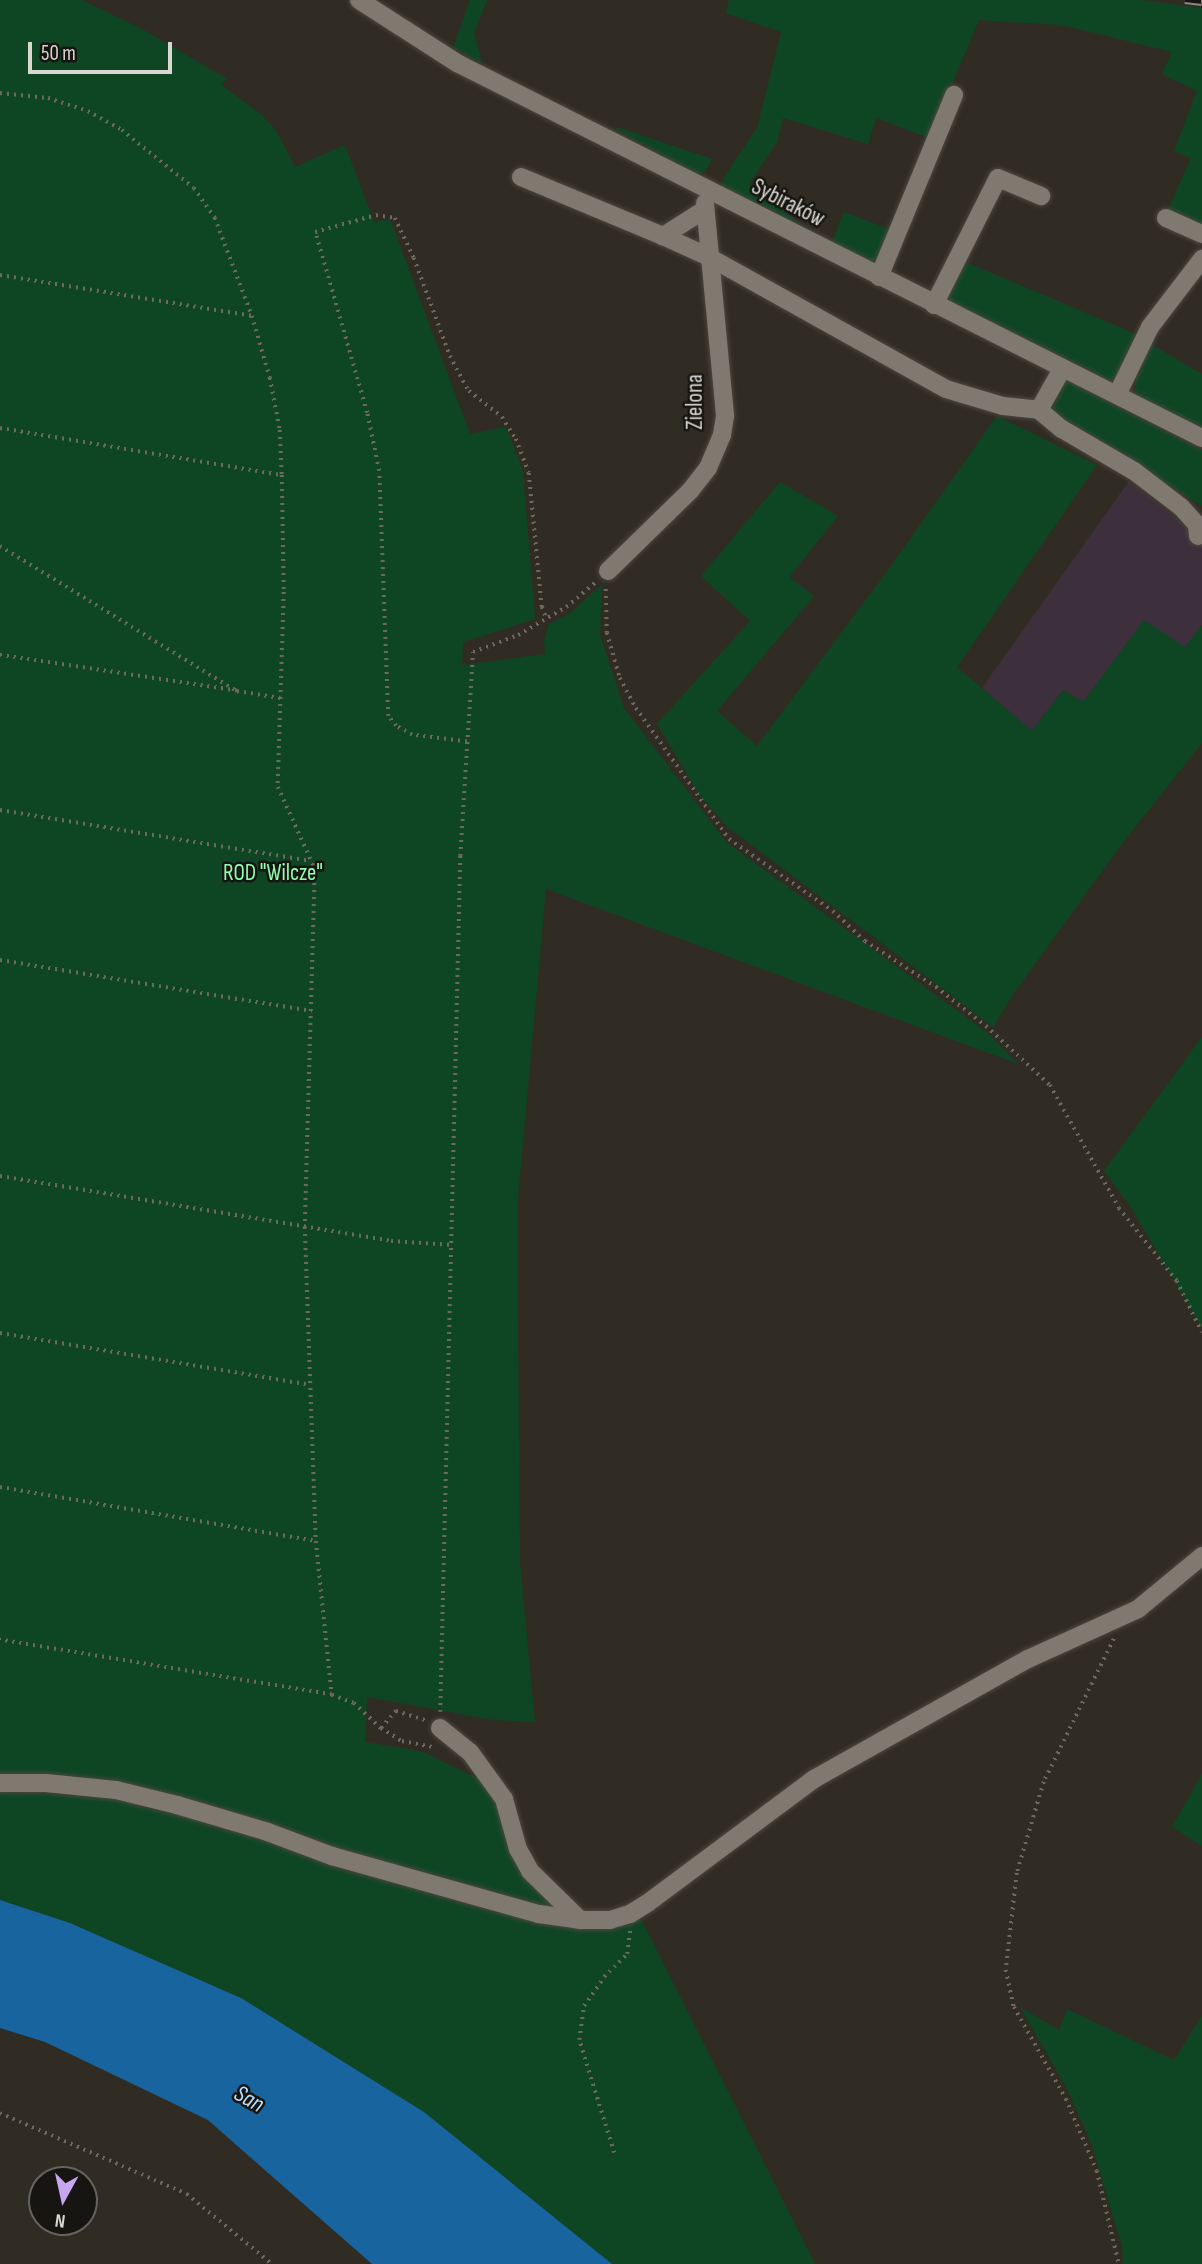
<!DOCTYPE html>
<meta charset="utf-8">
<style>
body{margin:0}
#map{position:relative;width:1202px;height:2264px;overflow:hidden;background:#312c23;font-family:"Sofia Sans Condensed",sans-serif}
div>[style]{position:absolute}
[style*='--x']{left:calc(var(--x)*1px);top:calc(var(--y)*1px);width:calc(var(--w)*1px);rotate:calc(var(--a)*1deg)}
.industrial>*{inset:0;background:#3d2f3b}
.green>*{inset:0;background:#0e4624}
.water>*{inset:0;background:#17649e}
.path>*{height:3.5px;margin-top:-1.75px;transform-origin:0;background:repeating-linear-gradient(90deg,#6d6961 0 2px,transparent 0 7px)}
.roads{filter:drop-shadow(0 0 2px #4b473f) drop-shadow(0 0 2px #4b473f)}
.minor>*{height:18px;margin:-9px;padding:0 9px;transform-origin:9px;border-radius:9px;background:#7f796f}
.rail>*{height:8px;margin-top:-4px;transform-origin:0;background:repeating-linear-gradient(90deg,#171511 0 16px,#8a867e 0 32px);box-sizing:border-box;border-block:2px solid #8a867e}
span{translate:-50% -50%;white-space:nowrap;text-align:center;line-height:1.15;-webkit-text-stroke:5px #171511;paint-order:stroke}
.street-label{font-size:23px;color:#dad7d1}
.park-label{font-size:23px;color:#90fdb0}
.water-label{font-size:24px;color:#baddfe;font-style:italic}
.north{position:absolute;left:28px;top:2166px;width:70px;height:70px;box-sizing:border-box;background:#171511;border:2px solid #65635e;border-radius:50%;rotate:188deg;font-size:19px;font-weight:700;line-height:28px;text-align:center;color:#dad7d1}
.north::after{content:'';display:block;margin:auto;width:24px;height:32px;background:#c7a6f0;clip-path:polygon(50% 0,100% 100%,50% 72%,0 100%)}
.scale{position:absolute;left:28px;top:42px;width:144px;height:32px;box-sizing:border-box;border:4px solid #dad7d1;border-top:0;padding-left:9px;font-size:21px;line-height:24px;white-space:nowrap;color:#dad7d1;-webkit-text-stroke:5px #171511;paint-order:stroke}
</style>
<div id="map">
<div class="industrial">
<div style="clip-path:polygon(1129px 481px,1202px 539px,1202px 625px,1185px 648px,1144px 620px,1083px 702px,1063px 690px,1032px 731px,982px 688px)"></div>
</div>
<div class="green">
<div style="clip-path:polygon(0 0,82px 0,144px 30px,227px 79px,221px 85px,261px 114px,277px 132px,295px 167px,345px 145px,374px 222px,390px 219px,470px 434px,506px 427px,523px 472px,535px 619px,463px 642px,462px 665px,545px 654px,544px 640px,549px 624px,569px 614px,602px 584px,600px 635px,624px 708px,726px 842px,985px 1031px,1018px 1064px,546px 889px,517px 1209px,520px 1563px,535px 1722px,494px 1720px,367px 1697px,365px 1742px,421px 1751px,483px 1781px,493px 1797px,506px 1832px,563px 1910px,517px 1902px,362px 1858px,183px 1800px,0 1778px)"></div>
<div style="clip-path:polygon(470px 0,487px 0,474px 33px,482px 63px,453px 48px)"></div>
<div style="clip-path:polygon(729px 0,1142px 0,1202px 8px,1202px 228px,1167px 212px,1191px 158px,1174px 151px,1197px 91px,1162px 74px,1172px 52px,1061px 25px,979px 20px,929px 138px,876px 118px,868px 144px,783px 118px,777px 142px,749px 184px,811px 232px,723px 188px,722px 182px,730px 168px,757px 128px,781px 32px,726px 13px)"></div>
<div style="clip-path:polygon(617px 127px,691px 152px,712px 159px,705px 172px,698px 174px,616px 130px)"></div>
<div style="clip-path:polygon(844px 212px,892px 230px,878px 264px,832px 242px)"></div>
<div style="clip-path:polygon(963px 261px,1136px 334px,1115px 379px,1105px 381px,947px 301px,945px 297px)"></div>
<div style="clip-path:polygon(1149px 343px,1202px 374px,1202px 431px,1135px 397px,1135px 378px)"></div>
<div style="clip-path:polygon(1070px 382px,1202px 450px,1202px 506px,1061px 420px,1054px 411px,1053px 397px,1060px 383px)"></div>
<div style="clip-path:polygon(997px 416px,1097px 465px,957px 667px,1032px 731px,1063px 690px,1083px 702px,1144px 620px,1185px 647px,1202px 625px,1202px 743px,1124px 841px,1014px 993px,993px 1027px,726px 826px,699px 794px,657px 724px,750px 621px,701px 576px,780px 482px,838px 516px,789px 577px,814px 596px,717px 711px,757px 746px,888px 570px)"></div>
<div style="clip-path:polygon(1202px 1037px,1202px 1328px,1132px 1209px,1104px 1171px)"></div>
<div style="clip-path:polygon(1202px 1774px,1202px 1846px,1172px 1827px)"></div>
<div style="clip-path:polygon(0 1792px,115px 1797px,160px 1804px,204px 1823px,543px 1922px,639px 1915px,815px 2264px,612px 2264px,424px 2112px,241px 1998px,70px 1923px,0 1900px)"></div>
<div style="clip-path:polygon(1020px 2007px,1059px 2030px,1067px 2009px,1174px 2060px,1202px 2016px,1202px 2264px,1123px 2264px,1122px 2247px,1092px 2145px,1066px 2087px)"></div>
</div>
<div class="water">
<div style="clip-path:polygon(0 1900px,70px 1923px,241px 1998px,424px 2112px,612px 2264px,372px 2264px,208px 2120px,45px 2042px,0 2028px)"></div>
</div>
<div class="path">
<div style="--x:0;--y:93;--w:48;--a:5.9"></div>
<div style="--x:48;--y:98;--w:42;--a:18"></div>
<div style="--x:88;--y:111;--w:39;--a:29"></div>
<div style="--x:122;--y:130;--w:92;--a:38.9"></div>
<div style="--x:194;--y:188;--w:37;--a:55"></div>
<div style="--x:215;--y:218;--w:105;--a:69.3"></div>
<div style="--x:252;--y:316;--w:65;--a:73.8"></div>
<div style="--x:270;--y:378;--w:53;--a:79.1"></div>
<div style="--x:280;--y:430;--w:45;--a:87.5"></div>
<div style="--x:282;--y:475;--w:117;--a:89"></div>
<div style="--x:284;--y:592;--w:195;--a:91.8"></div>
<div style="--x:278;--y:787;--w:90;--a:65.7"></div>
<div style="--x:315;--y:869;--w:358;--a:91.6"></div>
<div style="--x:305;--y:1227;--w:314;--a:88"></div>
<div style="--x:316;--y:1541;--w:155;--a:84.1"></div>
<div style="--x:332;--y:1695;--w:337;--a:-170.6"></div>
<div style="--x:0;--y:275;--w:255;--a:9.2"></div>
<div style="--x:0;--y:428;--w:286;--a:9.5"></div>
<div style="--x:0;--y:546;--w:278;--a:31.5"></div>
<div style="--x:237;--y:691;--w:240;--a:-171.4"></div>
<div style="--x:606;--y:589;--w:44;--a:88.7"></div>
<div style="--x:607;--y:633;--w:47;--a:73.9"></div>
<div style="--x:620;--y:678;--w:34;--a:62"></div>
<div style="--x:636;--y:708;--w:161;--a:54.6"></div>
<div style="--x:729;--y:839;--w:126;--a:34.7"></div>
<div style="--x:833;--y:911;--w:44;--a:43.2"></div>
<div style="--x:865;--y:941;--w:85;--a:32.9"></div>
<div style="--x:936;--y:987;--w:63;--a:38"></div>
<div style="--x:986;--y:1026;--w:87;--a:42.7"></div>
<div style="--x:1050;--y:1085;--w:141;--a:60.7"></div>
<div style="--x:1119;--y:1208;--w:93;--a:51.5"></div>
<div style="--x:1177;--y:1281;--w:57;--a:63.9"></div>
<div style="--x:237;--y:691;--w:44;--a:9.2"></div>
<div style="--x:467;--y:742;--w:55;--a:-172.7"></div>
<div style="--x:412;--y:735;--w:18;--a:-151"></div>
<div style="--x:396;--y:726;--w:13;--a:-129"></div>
<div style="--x:388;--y:716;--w:245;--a:-92.1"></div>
<div style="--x:379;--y:471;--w:59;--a:-101.7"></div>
<div style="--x:367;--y:413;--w:188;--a:-106"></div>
<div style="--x:315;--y:232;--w:63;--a:-15.6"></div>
<div style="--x:376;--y:215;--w:19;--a:9"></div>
<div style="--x:395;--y:218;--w:44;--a:64.6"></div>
<div style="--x:414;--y:258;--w:104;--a:69.8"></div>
<div style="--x:450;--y:356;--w:40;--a:62"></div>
<div style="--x:469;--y:391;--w:42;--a:38.2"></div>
<div style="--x:502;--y:417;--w:26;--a:58"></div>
<div style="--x:516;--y:439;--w:36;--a:69"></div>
<div style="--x:529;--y:473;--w:135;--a:84.5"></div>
<div style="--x:542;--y:607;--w:11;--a:68"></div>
<div style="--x:0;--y:810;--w:315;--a:9.3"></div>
<div style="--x:0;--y:960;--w:316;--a:9.3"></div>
<div style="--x:0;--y:1176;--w:396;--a:9.4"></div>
<div style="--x:391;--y:1241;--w:62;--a:3.7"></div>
<div style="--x:0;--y:1333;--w:314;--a:9.5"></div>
<div style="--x:0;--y:1487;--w:321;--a:9.7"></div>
<div style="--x:1114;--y:1639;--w:159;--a:116.1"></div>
<div style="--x:1044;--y:1782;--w:95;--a:106.5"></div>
<div style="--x:1017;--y:1873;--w:98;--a:96.5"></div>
<div style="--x:1006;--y:1970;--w:38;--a:78"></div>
<div style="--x:1014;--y:2007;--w:106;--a:60.5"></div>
<div style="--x:1066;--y:2099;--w:78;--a:66.7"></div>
<div style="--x:1097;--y:2171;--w:96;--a:76.7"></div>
<div style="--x:332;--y:1695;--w:23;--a:20"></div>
<div style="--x:354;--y:1703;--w:37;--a:43"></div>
<div style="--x:381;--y:1728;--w:25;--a:32"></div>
<div style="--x:402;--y:1741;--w:32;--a:11"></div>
<div style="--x:440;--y:1712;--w:856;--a:-88.66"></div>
<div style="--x:460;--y:856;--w:204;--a:-86.4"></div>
<div style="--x:473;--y:652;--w:48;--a:-20.7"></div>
<div style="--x:518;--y:635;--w:56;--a:-30.3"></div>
<div style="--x:566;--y:607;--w:39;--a:-40"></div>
<div style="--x:381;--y:1728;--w:23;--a:-49"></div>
<div style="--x:396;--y:1711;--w:31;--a:17"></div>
<div style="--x:0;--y:2113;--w:204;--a:23.4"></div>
<div style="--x:187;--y:2194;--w:110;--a:39.5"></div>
<div style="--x:614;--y:2153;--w:118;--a:-107.2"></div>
<div style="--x:579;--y:2040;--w:34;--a:-82"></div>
<div style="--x:584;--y:2006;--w:35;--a:-55"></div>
<div style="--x:604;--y:1977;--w:33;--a:-45"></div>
<div style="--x:627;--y:1954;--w:24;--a:-83"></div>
</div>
<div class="roads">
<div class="minor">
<div style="--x:359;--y:0;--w:117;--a:32.7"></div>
<div style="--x:457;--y:63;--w:834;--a:26.72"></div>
<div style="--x:521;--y:177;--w:154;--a:22.6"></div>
<div style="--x:704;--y:210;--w:49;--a:147.6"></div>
<div style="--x:663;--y:236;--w:51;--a:24.5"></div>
<div style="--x:709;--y:257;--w:271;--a:29.1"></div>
<div style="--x:946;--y:389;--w:59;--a:16.6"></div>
<div style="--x:1003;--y:406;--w:36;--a:6"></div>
<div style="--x:1039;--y:410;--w:47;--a:-60.7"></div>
<div style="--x:1166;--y:218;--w:39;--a:24"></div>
<div style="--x:879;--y:277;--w:197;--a:-67.6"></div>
<div style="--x:934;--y:305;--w:142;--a:-63.3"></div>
<div style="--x:998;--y:178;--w:47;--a:22.7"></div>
<div style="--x:1117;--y:395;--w:76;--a:-64.1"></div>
<div style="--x:1150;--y:327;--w:86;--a:-52.6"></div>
<div style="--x:1039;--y:410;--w:30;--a:40"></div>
<div style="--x:1062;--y:429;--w:83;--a:30.3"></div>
<div style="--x:1134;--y:471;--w:59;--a:37.5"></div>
<div style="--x:1181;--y:507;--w:24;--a:48"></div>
<div style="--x:1197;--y:525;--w:11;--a:85"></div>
<div style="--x:608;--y:571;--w:115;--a:-44.3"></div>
<div style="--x:690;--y:491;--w:29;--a:-52"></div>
<div style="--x:708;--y:468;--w:36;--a:-67"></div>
<div style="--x:722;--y:435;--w:20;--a:-81"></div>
<div style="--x:725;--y:415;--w:213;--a:-95.4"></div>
<div style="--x:440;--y:1728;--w:38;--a:39"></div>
<div style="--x:470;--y:1752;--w:58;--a:54.1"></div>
<div style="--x:504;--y:1799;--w:52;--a:74.4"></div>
<div style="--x:518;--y:1849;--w:25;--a:61"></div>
<div style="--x:530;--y:1871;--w:70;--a:44.4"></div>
<div style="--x:0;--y:1783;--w:46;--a:0"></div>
<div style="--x:46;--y:1783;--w:70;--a:5.7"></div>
<div style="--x:116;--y:1790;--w:63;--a:13.8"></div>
<div style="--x:177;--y:1805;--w:92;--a:16.5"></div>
<div style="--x:265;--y:1831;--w:72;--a:20.5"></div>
<div style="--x:332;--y:1856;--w:215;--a:15.7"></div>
<div style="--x:539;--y:1914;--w:41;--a:8.3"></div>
<div style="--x:580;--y:1920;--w:30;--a:0"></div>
<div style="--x:610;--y:1920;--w:21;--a:-17"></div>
<div style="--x:630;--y:1914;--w:22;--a:-32"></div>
<div style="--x:649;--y:1902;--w:206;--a:-36.7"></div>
<div style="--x:814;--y:1779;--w:245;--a:-29.3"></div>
<div style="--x:1028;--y:1659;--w:121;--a:-24.4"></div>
<div style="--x:1138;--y:1609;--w:83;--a:-39.6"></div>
</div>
</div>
<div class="rail">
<div style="--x:1185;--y:0;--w:17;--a:7"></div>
</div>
<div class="street-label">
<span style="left:788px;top:203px;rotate:27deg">Sybiraków</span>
<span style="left:695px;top:402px;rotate:-90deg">Zielona</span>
</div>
<div class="park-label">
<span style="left:273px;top:873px">ROD "Wilcze"</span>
</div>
<div class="water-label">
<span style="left:249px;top:2099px;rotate:29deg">San</span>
</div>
<div class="north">N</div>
<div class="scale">50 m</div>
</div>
